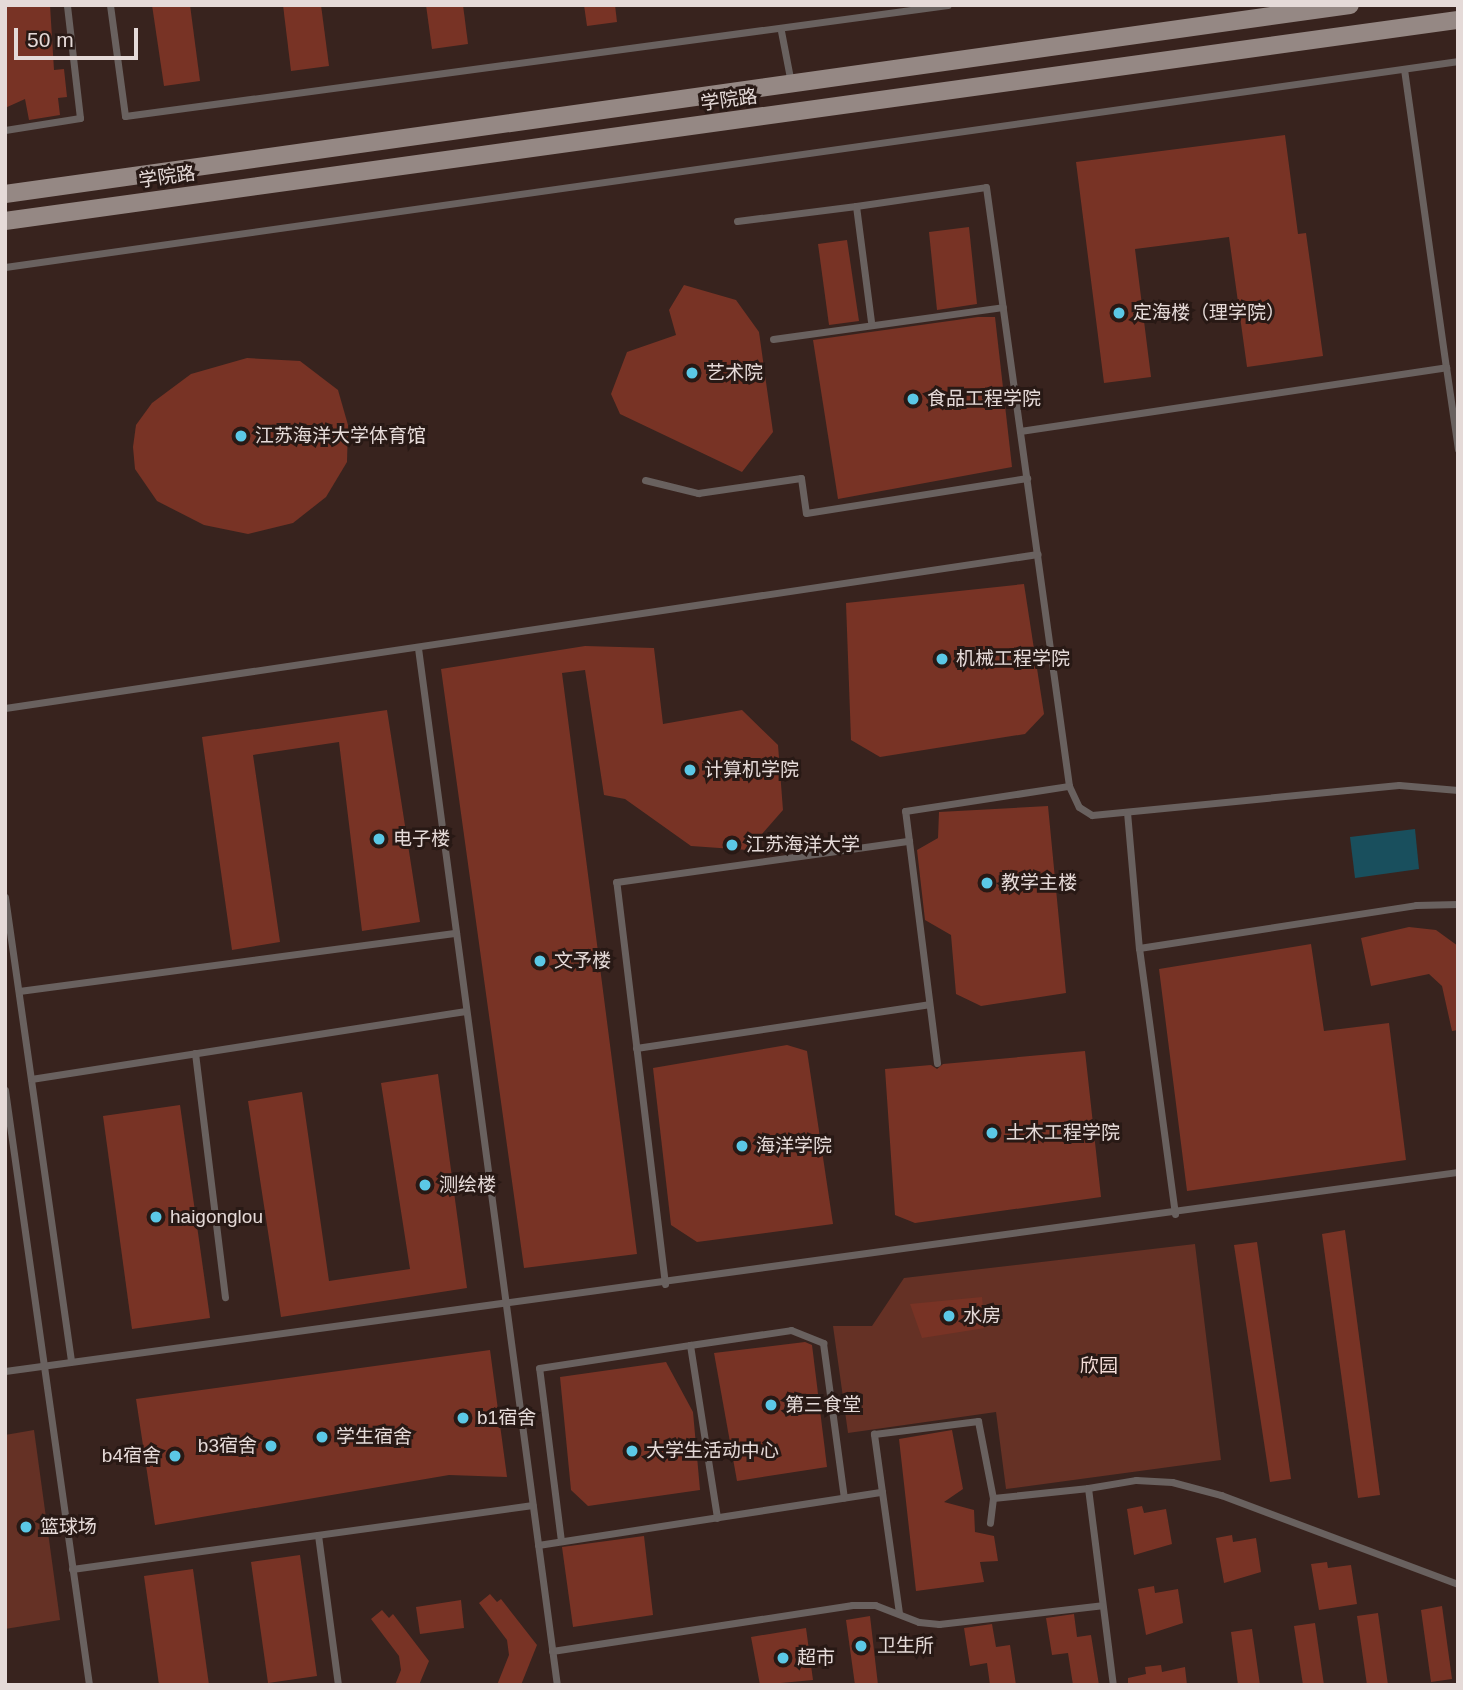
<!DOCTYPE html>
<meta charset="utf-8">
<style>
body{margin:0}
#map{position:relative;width:1463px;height:1690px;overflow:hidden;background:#281915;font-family:Helvetica,"Noto Sans SC",sans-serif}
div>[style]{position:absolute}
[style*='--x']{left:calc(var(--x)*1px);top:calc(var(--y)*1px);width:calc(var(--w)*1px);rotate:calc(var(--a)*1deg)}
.built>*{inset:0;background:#38231e}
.green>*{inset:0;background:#653125}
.water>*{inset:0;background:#194f5d}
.building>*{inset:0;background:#783325}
.lane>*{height:7px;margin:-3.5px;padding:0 3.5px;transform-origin:3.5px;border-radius:3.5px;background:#69615f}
.secondary>*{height:18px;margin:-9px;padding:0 9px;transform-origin:9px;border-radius:9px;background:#958884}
.dots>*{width:19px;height:19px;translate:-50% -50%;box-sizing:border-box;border:4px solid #281915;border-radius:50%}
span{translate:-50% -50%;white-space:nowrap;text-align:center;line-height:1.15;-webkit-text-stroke:6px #281915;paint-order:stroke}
.street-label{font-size:19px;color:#e5dad8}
.poi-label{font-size:19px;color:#e5dad8}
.left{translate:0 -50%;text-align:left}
.right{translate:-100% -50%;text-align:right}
.park-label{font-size:19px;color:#f3dcd7}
.frame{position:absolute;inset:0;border:7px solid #e5dad8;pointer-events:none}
.scale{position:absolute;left:14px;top:28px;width:124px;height:32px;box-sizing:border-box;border:4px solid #e5dad8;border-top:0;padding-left:9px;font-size:21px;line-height:24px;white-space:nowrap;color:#e5dad8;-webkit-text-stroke:5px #281915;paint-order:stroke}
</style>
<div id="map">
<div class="built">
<div style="clip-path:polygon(5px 5px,1458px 5px,1458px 1685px,5px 1685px)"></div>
</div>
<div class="green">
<div style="clip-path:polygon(1195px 1244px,1221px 1460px,1006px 1489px,996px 1412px,848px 1433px,833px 1326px,872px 1326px,904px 1278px)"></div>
<div style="clip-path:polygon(34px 1430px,60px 1620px,5px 1629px,5px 1435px)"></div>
</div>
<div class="water">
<div style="clip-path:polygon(1415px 829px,1419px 869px,1355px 878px,1350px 837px)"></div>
</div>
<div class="building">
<div style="clip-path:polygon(5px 5px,50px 5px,54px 70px,64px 69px,67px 97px,58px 98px,60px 115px,29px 120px,25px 99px,5px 108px)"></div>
<div style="clip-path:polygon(152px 5px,190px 5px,200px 81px,164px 86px)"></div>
<div style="clip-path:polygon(283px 5px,321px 5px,329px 66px,291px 71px)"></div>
<div style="clip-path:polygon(426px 5px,463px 5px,468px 44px,432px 49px)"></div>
<div style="clip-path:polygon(584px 5px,615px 5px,617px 22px,587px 26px)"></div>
<div style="clip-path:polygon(1285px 135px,1298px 234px,1306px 233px,1323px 356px,1247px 367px,1229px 237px,1135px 249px,1151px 377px,1104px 383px,1076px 162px)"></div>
<div style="clip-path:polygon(969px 227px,977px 304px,937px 310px,929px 232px)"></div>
<div style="clip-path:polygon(847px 240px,859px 321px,829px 325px,818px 244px)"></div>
<div style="clip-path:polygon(684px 285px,736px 300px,759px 332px,773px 432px,742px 472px,620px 414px,611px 394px,627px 352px,676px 335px,669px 310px)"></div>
<div style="clip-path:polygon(978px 317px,995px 317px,1012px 467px,838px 499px,813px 340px)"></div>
<div style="clip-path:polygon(247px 358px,300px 361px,338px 390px,348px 425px,347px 462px,326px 497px,293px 523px,248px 534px,204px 525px,157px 501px,135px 469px,133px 447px,136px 425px,152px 403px,191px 374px)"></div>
<div style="clip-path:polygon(1024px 584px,1044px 714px,1025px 734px,880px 757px,851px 740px,846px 603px)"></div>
<div style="clip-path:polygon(585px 646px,654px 648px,663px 724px,742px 710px,778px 745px,783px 810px,748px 850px,691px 846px,625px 799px,604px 795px,585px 670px,562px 673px,637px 1254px,524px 1268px,441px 669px)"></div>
<div style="clip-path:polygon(387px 710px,420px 922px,362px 931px,339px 742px,253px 755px,280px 942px,232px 950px,202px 737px)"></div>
<div style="clip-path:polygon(1048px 806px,1066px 993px,981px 1006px,956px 994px,951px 935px,925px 920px,917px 850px,938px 838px,939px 812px)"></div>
<div style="clip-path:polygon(1409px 927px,1436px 930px,1458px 946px,1458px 1030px,1452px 1031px,1442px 986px,1429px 974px,1371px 986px,1361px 938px)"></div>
<div style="clip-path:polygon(1311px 944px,1324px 1031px,1389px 1023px,1406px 1160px,1187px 1191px,1159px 969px)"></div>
<div style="clip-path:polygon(787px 1045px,807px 1051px,833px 1224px,697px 1242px,671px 1225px,653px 1068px)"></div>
<div style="clip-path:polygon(1085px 1051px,1101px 1197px,915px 1223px,895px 1215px,885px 1069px,931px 1065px,937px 1069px,943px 1064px)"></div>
<div style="clip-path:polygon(438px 1074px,467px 1288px,281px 1317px,248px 1101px,302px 1092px,329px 1281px,410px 1269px,381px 1083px)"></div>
<div style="clip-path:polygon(180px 1105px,210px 1318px,132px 1329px,103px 1116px)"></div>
<div style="clip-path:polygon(1345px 1230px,1380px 1495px,1358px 1498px,1322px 1234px)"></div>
<div style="clip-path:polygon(1257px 1242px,1291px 1479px,1270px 1482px,1234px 1245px)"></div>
<div style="clip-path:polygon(982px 1297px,985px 1328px,922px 1338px,910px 1304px)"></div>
<div style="clip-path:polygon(805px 1342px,812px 1345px,827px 1467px,737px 1481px,714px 1353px)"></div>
<div style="clip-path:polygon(490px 1350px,507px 1477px,449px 1475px,155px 1525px,136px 1399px)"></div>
<div style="clip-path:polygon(666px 1362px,693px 1412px,700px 1490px,588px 1506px,571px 1490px,560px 1377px)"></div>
<div style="clip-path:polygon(952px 1430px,963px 1489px,944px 1502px,974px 1510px,975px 1532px,994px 1536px,998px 1561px,980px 1562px,984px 1582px,916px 1591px,899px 1439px)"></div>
<div style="clip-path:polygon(1142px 1506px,1144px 1513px,1166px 1509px,1172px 1544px,1134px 1555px,1127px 1509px)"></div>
<div style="clip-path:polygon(1232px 1535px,1233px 1542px,1256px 1538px,1261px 1572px,1224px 1583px,1216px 1538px)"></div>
<div style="clip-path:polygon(644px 1536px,653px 1615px,573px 1627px,562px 1547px)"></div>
<div style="clip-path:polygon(300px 1555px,317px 1676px,268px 1683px,251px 1562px)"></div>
<div style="clip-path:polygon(1327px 1562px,1328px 1568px,1351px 1565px,1357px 1604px,1319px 1610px,1311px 1564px)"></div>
<div style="clip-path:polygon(193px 1569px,209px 1685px,159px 1685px,144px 1576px)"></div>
<div style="clip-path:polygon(1154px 1586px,1155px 1593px,1178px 1589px,1183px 1623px,1146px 1635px,1138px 1589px)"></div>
<div style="clip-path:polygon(490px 1594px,497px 1602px,501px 1599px,537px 1645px,521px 1685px,497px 1685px,509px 1655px,507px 1640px,479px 1603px)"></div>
<div style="clip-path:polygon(461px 1600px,464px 1628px,420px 1634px,416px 1607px)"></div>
<div style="clip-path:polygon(1442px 1606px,1452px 1679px,1431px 1682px,1421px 1610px)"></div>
<div style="clip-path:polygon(382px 1610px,389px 1618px,393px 1614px,429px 1661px,419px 1685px,395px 1685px,401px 1670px,399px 1656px,371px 1619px)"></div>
<div style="clip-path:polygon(1378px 1613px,1388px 1685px,1367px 1685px,1357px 1616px)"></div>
<div style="clip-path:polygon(1074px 1614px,1077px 1637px,1091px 1635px,1099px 1685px,1073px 1685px,1068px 1653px,1052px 1655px,1046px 1618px)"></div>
<div style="clip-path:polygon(870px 1616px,878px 1685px,855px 1685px,846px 1620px)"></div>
<div style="clip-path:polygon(1315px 1623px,1324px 1685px,1303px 1685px,1294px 1626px)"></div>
<div style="clip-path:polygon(992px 1624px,996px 1647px,1010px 1645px,1016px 1685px,990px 1685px,987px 1663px,970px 1666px,964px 1628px)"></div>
<div style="clip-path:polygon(806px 1628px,813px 1680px,760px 1685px,751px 1637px)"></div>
<div style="clip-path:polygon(1252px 1629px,1260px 1685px,1238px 1685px,1231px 1632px)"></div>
<div style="clip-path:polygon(1161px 1665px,1162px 1672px,1185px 1667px,1187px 1685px,1128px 1685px,1128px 1678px,1146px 1674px,1145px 1667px)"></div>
</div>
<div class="lane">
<div style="--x:110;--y:5;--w:112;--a:82.3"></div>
<div style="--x:125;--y:116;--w:830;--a:-7.68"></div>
<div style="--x:781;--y:31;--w:53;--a:79.1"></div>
<div style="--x:1404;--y:69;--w:301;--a:82"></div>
<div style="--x:5;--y:130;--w:76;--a:-9.1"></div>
<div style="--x:80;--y:118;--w:114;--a:-96.6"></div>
<div style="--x:856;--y:206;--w:131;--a:-8.3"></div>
<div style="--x:986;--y:187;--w:605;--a:82.11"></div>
<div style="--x:1069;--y:786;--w:23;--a:65"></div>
<div style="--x:1079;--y:807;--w:15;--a:32"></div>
<div style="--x:1092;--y:815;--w:308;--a:-5.6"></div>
<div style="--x:1399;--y:785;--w:59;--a:4.8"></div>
<div style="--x:737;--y:221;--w:120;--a:-7.2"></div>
<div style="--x:856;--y:206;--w:116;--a:82.6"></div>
<div style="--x:5;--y:267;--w:1468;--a:-8.07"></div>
<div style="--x:773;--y:339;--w:232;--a:-7.9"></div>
<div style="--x:1020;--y:431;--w:431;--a:-8.5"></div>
<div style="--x:1446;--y:367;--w:83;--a:81.7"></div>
<div style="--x:645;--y:480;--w:55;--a:13.8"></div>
<div style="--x:698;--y:493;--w:104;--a:-8.3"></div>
<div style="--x:801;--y:478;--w:35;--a:82"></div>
<div style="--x:806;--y:513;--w:224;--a:-9"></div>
<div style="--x:418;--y:648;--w:1046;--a:82.37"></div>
<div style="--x:5;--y:708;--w:1044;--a:-8.48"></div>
<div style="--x:1127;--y:812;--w:137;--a:85"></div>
<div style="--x:5;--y:897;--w:469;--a:81.9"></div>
<div style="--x:19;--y:991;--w:441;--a:-7.6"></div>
<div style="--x:636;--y:1048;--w:296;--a:-8.5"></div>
<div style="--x:195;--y:1053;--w:246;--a:83"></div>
<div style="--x:937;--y:1063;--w:254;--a:-97.2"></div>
<div style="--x:905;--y:811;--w:166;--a:-8.7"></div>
<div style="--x:31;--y:1079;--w:440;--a:-8.9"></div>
<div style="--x:5;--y:1090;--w:601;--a:81.96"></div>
<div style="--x:1175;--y:1214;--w:268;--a:-97.7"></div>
<div style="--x:1139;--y:948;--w:280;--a:-8.8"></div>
<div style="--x:1416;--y:905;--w:42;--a:-1.4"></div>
<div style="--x:665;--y:1284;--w:405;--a:-96.9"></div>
<div style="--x:616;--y:882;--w:296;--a:-8"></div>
<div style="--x:690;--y:1345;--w:102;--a:-8.4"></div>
<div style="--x:791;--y:1330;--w:35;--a:22"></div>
<div style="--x:823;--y:1343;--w:156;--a:82.3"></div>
<div style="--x:5;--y:1371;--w:1467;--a:-7.8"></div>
<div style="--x:1088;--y:1488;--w:49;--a:-9.5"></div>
<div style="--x:1136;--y:1480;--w:36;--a:3"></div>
<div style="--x:1172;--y:1482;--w:51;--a:14.9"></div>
<div style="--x:1221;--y:1495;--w:253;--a:20.6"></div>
<div style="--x:882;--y:1492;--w:59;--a:-97.9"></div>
<div style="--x:874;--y:1434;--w:105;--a:-7.1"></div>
<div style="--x:978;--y:1421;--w:78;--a:79"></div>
<div style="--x:993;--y:1498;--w:25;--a:97"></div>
<div style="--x:993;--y:1498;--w:96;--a:-6"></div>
<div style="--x:1088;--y:1488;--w:199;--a:82.8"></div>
<div style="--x:318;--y:1535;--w:151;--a:82.4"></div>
<div style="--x:561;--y:1541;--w:174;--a:-97.2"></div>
<div style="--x:539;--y:1368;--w:153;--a:-8.7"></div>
<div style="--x:690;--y:1345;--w:175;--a:81.1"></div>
<div style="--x:538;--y:1545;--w:348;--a:-8.8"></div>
<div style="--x:882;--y:1492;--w:122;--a:82"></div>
<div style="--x:72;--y:1569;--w:465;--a:-7.9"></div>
<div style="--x:552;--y:1651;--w:304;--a:-8.7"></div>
<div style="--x:852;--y:1605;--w:23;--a:0"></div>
<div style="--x:875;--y:1605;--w:47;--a:21.1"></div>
<div style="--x:919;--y:1622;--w:20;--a:6"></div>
<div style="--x:939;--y:1624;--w:164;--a:-6.6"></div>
</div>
<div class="secondary">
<div style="--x:5;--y:194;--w:1358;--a:-8"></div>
<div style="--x:5;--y:221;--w:1467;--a:-7.88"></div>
</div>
<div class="dots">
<div style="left:1119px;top:313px;background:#5bc8e6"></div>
<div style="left:692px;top:373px;background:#5bc8e6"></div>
<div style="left:913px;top:399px;background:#5bc8e6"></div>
<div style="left:241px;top:436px;background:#5bc8e6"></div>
<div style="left:942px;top:659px;background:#5bc8e6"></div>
<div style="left:690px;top:770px;background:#5bc8e6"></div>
<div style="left:379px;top:839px;background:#5bc8e6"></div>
<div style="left:732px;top:845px;background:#5bc8e6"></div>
<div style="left:987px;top:883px;background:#5bc8e6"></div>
<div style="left:540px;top:961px;background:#5bc8e6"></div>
<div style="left:992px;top:1133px;background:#5bc8e6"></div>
<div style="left:742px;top:1146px;background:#5bc8e6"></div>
<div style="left:425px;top:1185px;background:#5bc8e6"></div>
<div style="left:156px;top:1217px;background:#5bc8e6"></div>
<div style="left:949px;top:1316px;background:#5bc8e6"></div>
<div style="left:771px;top:1405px;background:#5bc8e6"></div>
<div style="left:463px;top:1418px;background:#5bc8e6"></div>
<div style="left:322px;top:1437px;background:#5bc8e6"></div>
<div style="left:271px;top:1446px;background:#5bc8e6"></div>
<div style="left:632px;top:1451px;background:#5bc8e6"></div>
<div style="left:175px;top:1456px;background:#5bc8e6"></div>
<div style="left:26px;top:1527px;background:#5bc8e6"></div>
<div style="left:861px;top:1646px;background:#5bc8e6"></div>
<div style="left:783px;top:1658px;background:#5bc8e6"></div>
</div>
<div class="street-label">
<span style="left:729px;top:100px;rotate:-8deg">学院路</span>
<span style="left:167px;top:177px;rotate:-8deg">学院路</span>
</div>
<div class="poi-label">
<span class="left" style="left:1133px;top:313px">定海楼（理学院）</span>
<span class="left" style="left:706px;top:373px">艺术院</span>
<span class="left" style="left:927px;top:399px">食品工程学院</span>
<span class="left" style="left:255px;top:436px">江苏海洋大学体育馆</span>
<span class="left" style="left:956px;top:659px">机械工程学院</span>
<span class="left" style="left:704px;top:770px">计算机学院</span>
<span class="left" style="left:393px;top:839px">电子楼</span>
<span class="left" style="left:746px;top:845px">江苏海洋大学</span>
<span class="left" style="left:1001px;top:883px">教学主楼</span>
<span class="left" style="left:554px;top:961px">文予楼</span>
<span class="left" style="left:1006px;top:1133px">土木工程学院</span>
<span class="left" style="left:756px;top:1146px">海洋学院</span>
<span class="left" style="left:439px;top:1185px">测绘楼</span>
<span class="left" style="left:170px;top:1217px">haigonglou</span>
<span class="left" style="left:963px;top:1316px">水房</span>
<span class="left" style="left:785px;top:1405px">第三食堂</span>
<span class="left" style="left:477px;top:1418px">b1宿舍</span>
<span class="left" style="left:336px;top:1437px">学生宿舍</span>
<span class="right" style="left:257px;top:1446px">b3宿舍</span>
<span class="left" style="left:646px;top:1451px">大学生活动中心</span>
<span class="right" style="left:161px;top:1456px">b4宿舍</span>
<span class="left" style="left:40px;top:1527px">篮球场</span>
<span class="left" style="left:877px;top:1646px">卫生所</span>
<span class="left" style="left:797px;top:1658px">超市</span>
</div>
<div class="park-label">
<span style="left:1099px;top:1366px">欣园</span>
</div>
<div class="frame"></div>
<div class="scale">50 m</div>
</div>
